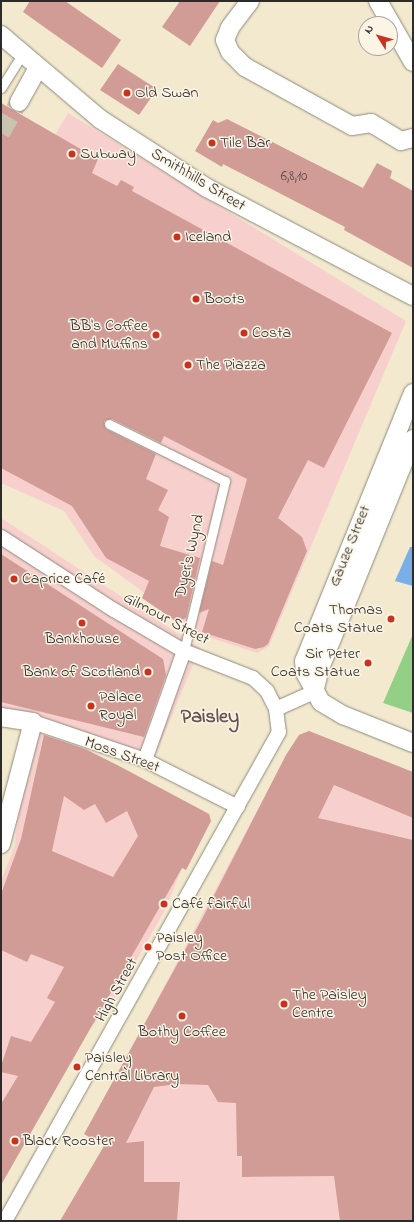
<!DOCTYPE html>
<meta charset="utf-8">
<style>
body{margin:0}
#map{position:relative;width:414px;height:1222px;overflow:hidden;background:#f2e9cf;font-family:"Indie Flower",sans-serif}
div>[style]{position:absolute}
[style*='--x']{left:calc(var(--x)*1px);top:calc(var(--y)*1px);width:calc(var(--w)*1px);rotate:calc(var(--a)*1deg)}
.built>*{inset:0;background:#f7d0cd}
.green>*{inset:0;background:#93d086}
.water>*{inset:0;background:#78afe7}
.building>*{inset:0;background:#d19c96}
.minor-tunnel>*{height:18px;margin-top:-9px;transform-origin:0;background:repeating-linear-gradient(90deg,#cac3ae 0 18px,transparent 0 27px)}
.roads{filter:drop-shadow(0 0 1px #8e8a7d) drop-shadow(0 0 1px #8e8a7d)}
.service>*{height:9px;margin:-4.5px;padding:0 4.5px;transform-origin:4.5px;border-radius:4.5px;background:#fff}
.pedestrian>*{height:14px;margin:-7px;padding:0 7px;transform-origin:7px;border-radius:7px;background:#fff}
.minor>*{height:18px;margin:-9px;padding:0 9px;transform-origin:9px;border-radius:9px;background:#fff}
.dots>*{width:11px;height:11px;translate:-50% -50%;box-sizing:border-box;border:2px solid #fcf5e5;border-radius:50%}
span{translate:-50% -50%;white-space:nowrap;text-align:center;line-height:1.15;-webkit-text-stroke:3px #fcf5e5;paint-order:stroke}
.number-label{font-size:14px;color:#544746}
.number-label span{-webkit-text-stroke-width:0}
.poi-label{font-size:16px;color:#2b2b2b}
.left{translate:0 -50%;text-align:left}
.right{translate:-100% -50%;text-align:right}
.street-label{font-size:16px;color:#2b2b2b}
.district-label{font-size:20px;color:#655350;font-weight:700}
.frame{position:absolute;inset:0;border:2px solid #2b2b2b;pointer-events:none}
.north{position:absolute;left:358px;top:16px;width:40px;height:40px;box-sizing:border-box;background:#fcf5e5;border:1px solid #a8a49b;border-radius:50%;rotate:307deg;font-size:11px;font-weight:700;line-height:16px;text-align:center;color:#2b2b2b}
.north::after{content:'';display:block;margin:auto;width:14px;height:18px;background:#c8321e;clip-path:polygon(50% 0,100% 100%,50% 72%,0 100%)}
</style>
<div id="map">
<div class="built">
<div style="clip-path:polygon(68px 113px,406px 321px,269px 646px,257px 653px,202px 635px,94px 556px,64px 511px,1px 483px,1px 227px)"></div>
<div style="clip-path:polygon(1px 518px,200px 648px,156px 754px,1px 712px)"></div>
<div style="clip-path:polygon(26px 728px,88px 750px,119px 766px,209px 814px,211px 821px,186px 870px,182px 868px,165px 910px,131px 970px,112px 1003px,88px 1031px,1px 1185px,1px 881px,15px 845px)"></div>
<div style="clip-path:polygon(309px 731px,413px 772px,413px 1221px,60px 1221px,104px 1146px,129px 1053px,287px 754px,299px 735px)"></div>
</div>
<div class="green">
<div style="clip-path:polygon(413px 634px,413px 713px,383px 703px)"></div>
</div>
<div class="water">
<div style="clip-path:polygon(410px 547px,413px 547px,413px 586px,395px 581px)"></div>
</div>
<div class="building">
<div style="clip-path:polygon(30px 1px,65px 1px,121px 40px,102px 68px,23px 12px)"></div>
<div style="clip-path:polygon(180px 1px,220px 1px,190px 46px,162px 27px)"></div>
<div style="clip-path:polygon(118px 64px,157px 89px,139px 115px,100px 90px)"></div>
<div style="clip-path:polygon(1px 103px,98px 159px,92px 173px,117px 186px,121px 180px,134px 187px,132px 191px,392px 333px,324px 468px,308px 460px,278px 518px,302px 537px,307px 551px,268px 644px,264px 647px,255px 649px,202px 632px,209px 609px,199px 613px,212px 561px,223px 565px,247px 479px,164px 436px,161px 443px,112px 419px,104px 421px,106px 429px,156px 454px,146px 479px,168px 490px,158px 510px,169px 517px,160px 546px,200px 558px,186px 618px,177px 622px,142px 598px,149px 581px,106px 558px,72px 506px,1px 468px)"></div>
<div style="clip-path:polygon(227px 119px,363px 188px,377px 163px,392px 171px,390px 178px,413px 191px,413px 268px,344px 230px,345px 227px,223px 164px,222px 167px,195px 151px,213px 120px,218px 123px)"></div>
<div style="clip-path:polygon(1px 554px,163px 659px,166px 675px,144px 737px,1px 702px)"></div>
<div style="clip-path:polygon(309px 731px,413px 772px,413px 818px,334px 785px,318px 818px,413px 840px,413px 1221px,340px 1221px,334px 1176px,242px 1177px,242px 1156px,237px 1156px,236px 1103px,218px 1102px,208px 1085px,177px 1084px,154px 1087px,126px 1143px,144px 1141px,144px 1182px,180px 1182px,177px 1221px,60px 1221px,104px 1146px,84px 1134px,202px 919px,286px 755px,299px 735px)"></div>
<div style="clip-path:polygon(evenodd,44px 735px,85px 749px,119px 766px,209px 814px,211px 821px,186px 870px,182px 868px,1px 1185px,1px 1104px,18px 1076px,1px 1072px,1px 1066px,11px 1036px,31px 1042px,55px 1002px,47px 998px,64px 967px,31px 954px,27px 962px,1px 950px,1px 894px,21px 839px,44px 735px,64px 796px,84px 810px,95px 804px,106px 823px,127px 811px,138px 836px,113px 877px,52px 851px,64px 796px)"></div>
</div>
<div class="minor-tunnel">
<div style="--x:1;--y:133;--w:36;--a:-60"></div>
</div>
<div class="roads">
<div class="service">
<div style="--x:1;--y:88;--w:41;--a:-57.8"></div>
<div style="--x:109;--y:424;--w:129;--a:26.2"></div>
<div style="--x:225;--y:481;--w:175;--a:103.6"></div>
</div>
<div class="pedestrian">
<div style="--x:1;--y:537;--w:135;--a:32.9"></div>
<div style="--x:114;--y:610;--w:81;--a:30.4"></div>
<div style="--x:184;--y:651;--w:74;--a:21.4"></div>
<div style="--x:253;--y:678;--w:19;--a:43"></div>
<div style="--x:267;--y:691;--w:20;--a:63"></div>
<div style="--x:276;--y:709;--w:23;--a:83"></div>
<div style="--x:279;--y:732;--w:561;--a:119.26"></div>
<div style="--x:276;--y:709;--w:42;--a:-24.1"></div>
<div style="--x:33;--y:722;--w:118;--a:18.7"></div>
<div style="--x:145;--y:760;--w:104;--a:26.8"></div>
<div style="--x:145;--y:760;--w:116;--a:-70.3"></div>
</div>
<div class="minor">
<div style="--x:250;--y:1;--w:34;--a:127"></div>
<div style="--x:230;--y:28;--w:13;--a:113"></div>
<div style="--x:225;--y:40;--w:13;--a:67"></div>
<div style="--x:230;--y:52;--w:21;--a:45"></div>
<div style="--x:245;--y:67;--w:122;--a:28.9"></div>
<div style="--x:352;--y:126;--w:19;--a:-9"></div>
<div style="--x:371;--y:123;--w:35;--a:31"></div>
<div style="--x:401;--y:141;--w:12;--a:-14"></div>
<div style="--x:378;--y:1;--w:70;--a:60.2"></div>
<div style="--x:1;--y:35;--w:130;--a:40.3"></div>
<div style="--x:100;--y:119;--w:127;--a:32.8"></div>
<div style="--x:207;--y:188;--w:233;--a:27.7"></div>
<div style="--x:19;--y:102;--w:39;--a:-61"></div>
<div style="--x:413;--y:393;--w:289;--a:112.1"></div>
<div style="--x:304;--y:661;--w:12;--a:85"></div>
<div style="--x:305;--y:673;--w:33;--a:61"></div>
<div style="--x:321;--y:702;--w:26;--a:31"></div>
<div style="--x:343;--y:715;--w:75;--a:21.8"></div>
<div style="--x:314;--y:692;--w:25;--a:-76"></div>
<div style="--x:320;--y:668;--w:247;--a:-67.9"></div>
<div style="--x:1;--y:717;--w:32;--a:9"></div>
<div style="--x:33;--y:722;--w:126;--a:104.7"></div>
</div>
</div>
<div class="dots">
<div style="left:127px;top:93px;background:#c8321e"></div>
<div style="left:212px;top:143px;background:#c8321e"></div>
<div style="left:72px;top:154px;background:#c8321e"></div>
<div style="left:177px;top:237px;background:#c8321e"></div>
<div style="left:196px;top:299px;background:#c8321e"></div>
<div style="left:244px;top:333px;background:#c8321e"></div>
<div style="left:156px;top:335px;background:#c8321e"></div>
<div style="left:188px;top:365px;background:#c8321e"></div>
<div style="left:14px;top:579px;background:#c8321e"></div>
<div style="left:391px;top:619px;background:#c8321e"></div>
<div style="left:82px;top:623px;background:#c8321e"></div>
<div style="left:368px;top:663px;background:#c8321e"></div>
<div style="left:148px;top:672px;background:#c8321e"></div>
<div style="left:91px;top:706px;background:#c8321e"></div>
<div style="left:164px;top:904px;background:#c8321e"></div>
<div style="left:148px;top:947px;background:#c8321e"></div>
<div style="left:284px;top:1004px;background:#c8321e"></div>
<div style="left:182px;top:1016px;background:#c8321e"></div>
<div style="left:77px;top:1067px;background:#c8321e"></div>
<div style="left:15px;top:1141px;background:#c8321e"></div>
</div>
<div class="number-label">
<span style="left:294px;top:177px">6,8,10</span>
</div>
<div class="poi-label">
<span class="left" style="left:135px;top:93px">Old Swan</span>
<span class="left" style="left:220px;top:143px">Tile Bar</span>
<span class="left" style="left:80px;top:154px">Subway</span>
<span class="left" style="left:185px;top:237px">Iceland</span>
<span class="left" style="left:204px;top:299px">Boots</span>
<span class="right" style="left:148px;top:335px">BB's Coffee<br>and Muffins</span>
<span class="left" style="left:252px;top:333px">Costa</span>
<span class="left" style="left:196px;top:365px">The Piazza</span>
<span class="left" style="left:22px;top:579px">Caprice Café</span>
<span class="right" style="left:383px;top:619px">Thomas<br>Coats Statue</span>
<span style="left:82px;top:639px">Bankhouse</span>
<span class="right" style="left:360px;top:663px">Sir Peter<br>Coats Statue</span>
<span class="right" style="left:140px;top:672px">Bank of Scotland</span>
<span class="left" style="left:99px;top:706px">Palace<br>Royal</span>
<span class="left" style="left:172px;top:904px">Café fairful</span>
<span class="left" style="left:156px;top:947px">Paisley<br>Post Office</span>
<span class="left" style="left:292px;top:1004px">The Paisley<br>Centre</span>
<span style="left:182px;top:1032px">Bothy Coffee</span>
<span class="left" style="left:85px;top:1067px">Paisley<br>Central Library</span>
<span class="left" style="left:23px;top:1141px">Black Rooster</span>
</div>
<div class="street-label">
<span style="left:198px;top:180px;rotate:31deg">Smithhills Street</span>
<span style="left:350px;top:546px;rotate:-68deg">Gauze Street</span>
<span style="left:190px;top:556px;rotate:-77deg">Dyer's Wynd</span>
<span style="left:166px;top:619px;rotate:28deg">Gilmour Street</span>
<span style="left:122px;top:755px;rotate:20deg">Moss Street</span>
<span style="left:117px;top:990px;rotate:-61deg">High Street</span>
</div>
<div class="district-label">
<span style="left:210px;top:717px">Paisley</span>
</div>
<div class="frame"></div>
<div class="north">N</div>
</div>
